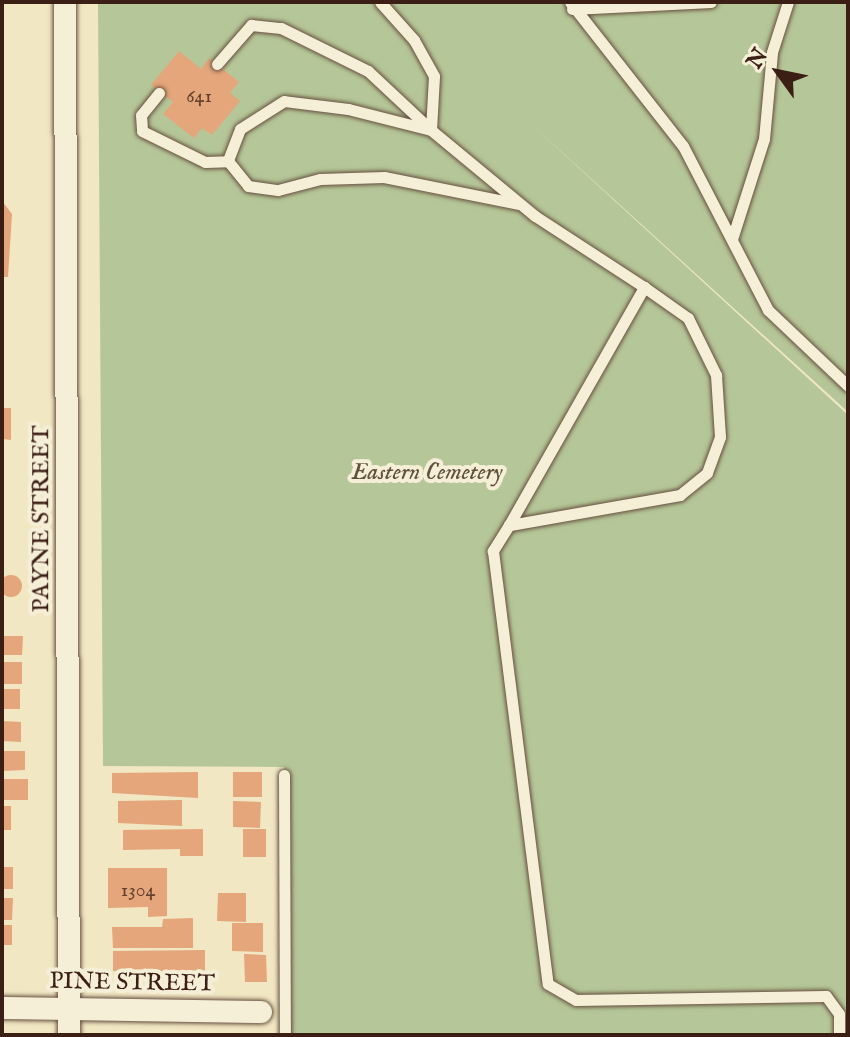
<!DOCTYPE html>
<style>
body{margin:0}
#map{position:relative;width:850px;height:1037px;overflow:hidden;background:#f1e7c3;font-family:"IM FELL English",serif}
div>[style]{position:absolute}
[style*='--x']{left:calc(var(--x)*1px);top:calc(var(--y)*1px);width:calc(var(--w)*1px);rotate:calc(var(--a)*1deg)}
.green>*{inset:0;background:#b5c798}
.building>*{inset:0;background:#e4a67a}
.round{border-radius:50%}
.roads{filter:drop-shadow(0 0 2px #685040) drop-shadow(0 0 2px #685040)}
.service>*{height:11px;margin:-5.5px;padding:0 5.5px;transform-origin:5.5px;border-radius:5.5px;background:#f6efd8}
.minor>*{height:22px;margin:-11px;padding:0 11px;transform-origin:11px;border-radius:11px;background:#f6efd8}
span{translate:-50% -50%;white-space:nowrap;text-align:center;line-height:1.15;-webkit-text-stroke:8px #f6efd8;paint-order:stroke}
.number-label{font-size:20px;color:#65402e}
.number-label span{-webkit-text-stroke-width:0}
.park-label{font-size:24px;color:#60513c;font-style:italic}
.street-label{font-size:24px;color:#3b1e14}
.frame{position:absolute;inset:0;border:4px solid #3b1e14;pointer-events:none}
.north{position:absolute;left:738px;top:32px;width:80px;height:80px;-webkit-text-stroke:6px #f6efd8;paint-order:stroke;rotate:303deg;font-size:22px;font-weight:700;line-height:32px;text-align:center;color:#3b1e14}
.north::after{content:'';display:block;margin:auto;width:28px;height:36px;background:#3b1e14;clip-path:polygon(50% 0,100% 100%,50% 72%,0 100%)}
</style>
<div id="map">
<div class="green">
<div style="clip-path:polygon(98px 2px,848px 2px,848px 412px,531px 124px,848px 415px,848px 1035px,287px 1035px,284px 767px,103px 766px)"></div>
</div>
<div class="building">
<div style="clip-path:polygon(179px 51px,201px 69px,209px 58px,239px 82px,230px 93px,240px 101px,212px 135px,202px 128px,194px 138px,163px 114px,173px 102px,151px 85px)"></div>
<div style="clip-path:polygon(2px 201px,12px 214px,8px 277px,2px 277px)"></div>
<div style="clip-path:polygon(2px 408px,11px 408px,11px 440px,2px 439px)"></div>
<div class="round" style="left:0;top:575px;width:22px;height:22px"></div>
<div style="clip-path:polygon(2px 636px,23px 636px,22px 655px,2px 655px)"></div>
<div style="clip-path:polygon(2px 662px,22px 662px,22px 684px,2px 684px)"></div>
<div style="clip-path:polygon(2px 689px,20px 689px,20px 709px,2px 709px)"></div>
<div style="clip-path:polygon(2px 721px,21px 722px,21px 742px,2px 741px)"></div>
<div style="clip-path:polygon(2px 751px,25px 751px,25px 770px,2px 771px)"></div>
<div style="clip-path:polygon(198px 772px,198px 798px,112px 793px,112px 773px)"></div>
<div style="clip-path:polygon(233px 772px,262px 772px,262px 797px,233px 797px)"></div>
<div style="clip-path:polygon(2px 779px,28px 779px,28px 800px,2px 800px)"></div>
<div style="clip-path:polygon(182px 800px,182px 826px,118px 823px,118px 801px)"></div>
<div style="clip-path:polygon(233px 801px,261px 802px,260px 828px,233px 827px)"></div>
<div style="clip-path:polygon(2px 806px,11px 806px,11px 830px,2px 830px)"></div>
<div style="clip-path:polygon(203px 829px,203px 856px,180px 856px,180px 849px,123px 850px,123px 830px)"></div>
<div style="clip-path:polygon(243px 829px,266px 829px,266px 857px,243px 857px)"></div>
<div style="clip-path:polygon(2px 867px,13px 867px,13px 889px,2px 889px)"></div>
<div style="clip-path:polygon(108px 868px,167px 868px,167px 916px,148px 917px,148px 907px,108px 908px)"></div>
<div style="clip-path:polygon(218px 893px,246px 893px,246px 922px,217px 921px)"></div>
<div style="clip-path:polygon(2px 898px,13px 898px,12px 920px,2px 920px)"></div>
<div style="clip-path:polygon(193px 918px,193px 948px,113px 948px,112px 927px,162px 927px,163px 919px)"></div>
<div style="clip-path:polygon(232px 923px,263px 923px,263px 952px,232px 951px)"></div>
<div style="clip-path:polygon(2px 925px,12px 925px,12px 945px,2px 945px)"></div>
<div style="clip-path:polygon(205px 950px,205px 975px,113px 971px,113px 951px)"></div>
<div style="clip-path:polygon(244px 954px,266px 955px,267px 982px,245px 982px)"></div>
</div>
<div class="roads">
<div class="service">
<div style="--x:570;--y:2;--w:183;--a:51.9"></div>
<div style="--x:683;--y:146;--w:185;--a:62.6"></div>
<div style="--x:768;--y:310;--w:110;--a:43.5"></div>
<div style="--x:572;--y:9;--w:139;--a:-2.9"></div>
<div style="--x:217;--y:64;--w:52;--a:-48.9"></div>
<div style="--x:251;--y:25;--w:30;--a:6"></div>
<div style="--x:281;--y:28;--w:97;--a:26.3"></div>
<div style="--x:368;--y:71;--w:86;--a:43.1"></div>
<div style="--x:431;--y:130;--w:54;--a:-86.8"></div>
<div style="--x:434;--y:76;--w:41;--a:-119.1"></div>
<div style="--x:414;--y:40;--w:51;--a:-131.8"></div>
<div style="--x:159;--y:93;--w:28;--a:129"></div>
<div style="--x:141;--y:115;--w:16;--a:86"></div>
<div style="--x:142;--y:131;--w:70;--a:26.2"></div>
<div style="--x:205;--y:162;--w:23;--a:-2"></div>
<div style="--x:732;--y:239;--w:105;--a:-72.3"></div>
<div style="--x:764;--y:139;--w:87;--a:-84.7"></div>
<div style="--x:772;--y:52;--w:52;--a:-72.3"></div>
<div style="--x:644;--y:287;--w:54;--a:35.2"></div>
<div style="--x:688;--y:318;--w:64;--a:63.8"></div>
<div style="--x:716;--y:375;--w:62;--a:86.3"></div>
<div style="--x:720;--y:437;--w:38;--a:110"></div>
<div style="--x:707;--y:473;--w:35;--a:141"></div>
<div style="--x:680;--y:495;--w:174;--a:170"></div>
<div style="--x:509;--y:525;--w:31;--a:122"></div>
<div style="--x:493;--y:551;--w:436;--a:82.8"></div>
<div style="--x:548;--y:984;--w:32;--a:30"></div>
<div style="--x:576;--y:1000;--w:250;--a:-0.9"></div>
<div style="--x:826;--y:996;--w:22;--a:54"></div>
<div style="--x:839;--y:1014;--w:21;--a:90"></div>
<div style="--x:509;--y:525;--w:274;--a:-60.4"></div>
<div style="--x:644;--y:287;--w:130;--a:-146.9"></div>
<div style="--x:535;--y:216;--w:135;--a:-140.4"></div>
<div style="--x:431;--y:130;--w:86;--a:-165.8"></div>
<div style="--x:348;--y:109;--w:64;--a:-172.9"></div>
<div style="--x:284;--y:101;--w:52;--a:147.5"></div>
<div style="--x:240;--y:129;--w:34;--a:111"></div>
<div style="--x:228;--y:161;--w:32;--a:51"></div>
<div style="--x:248;--y:186;--w:30;--a:8"></div>
<div style="--x:278;--y:190;--w:43;--a:-14.7"></div>
<div style="--x:320;--y:179;--w:64;--a:-1.8"></div>
<div style="--x:384;--y:177;--w:138;--a:11.3"></div>
<div style="--x:284;--y:775;--w:260;--a:89.8"></div>
</div>
<div class="minor">
<div style="--x:65;--y:2;--w:1033;--a:89.78"></div>
<div style="--x:2;--y:1008;--w:259;--a:0.9"></div>
</div>
</div>
<div class="number-label">
<span style="left:199px;top:96px">641</span>
<span style="left:138px;top:890px">1304</span>
</div>
<div class="park-label">
<span style="left:427px;top:473px">Eastern Cemetery</span>
</div>
<div class="street-label">
<span style="left:42px;top:519px;rotate:-90deg">PAYNE STREET</span>
<span style="left:132px;top:983px;rotate:1deg">PINE STREET</span>
</div>
<div class="frame"></div>
<div class="north">N</div>
</div>
